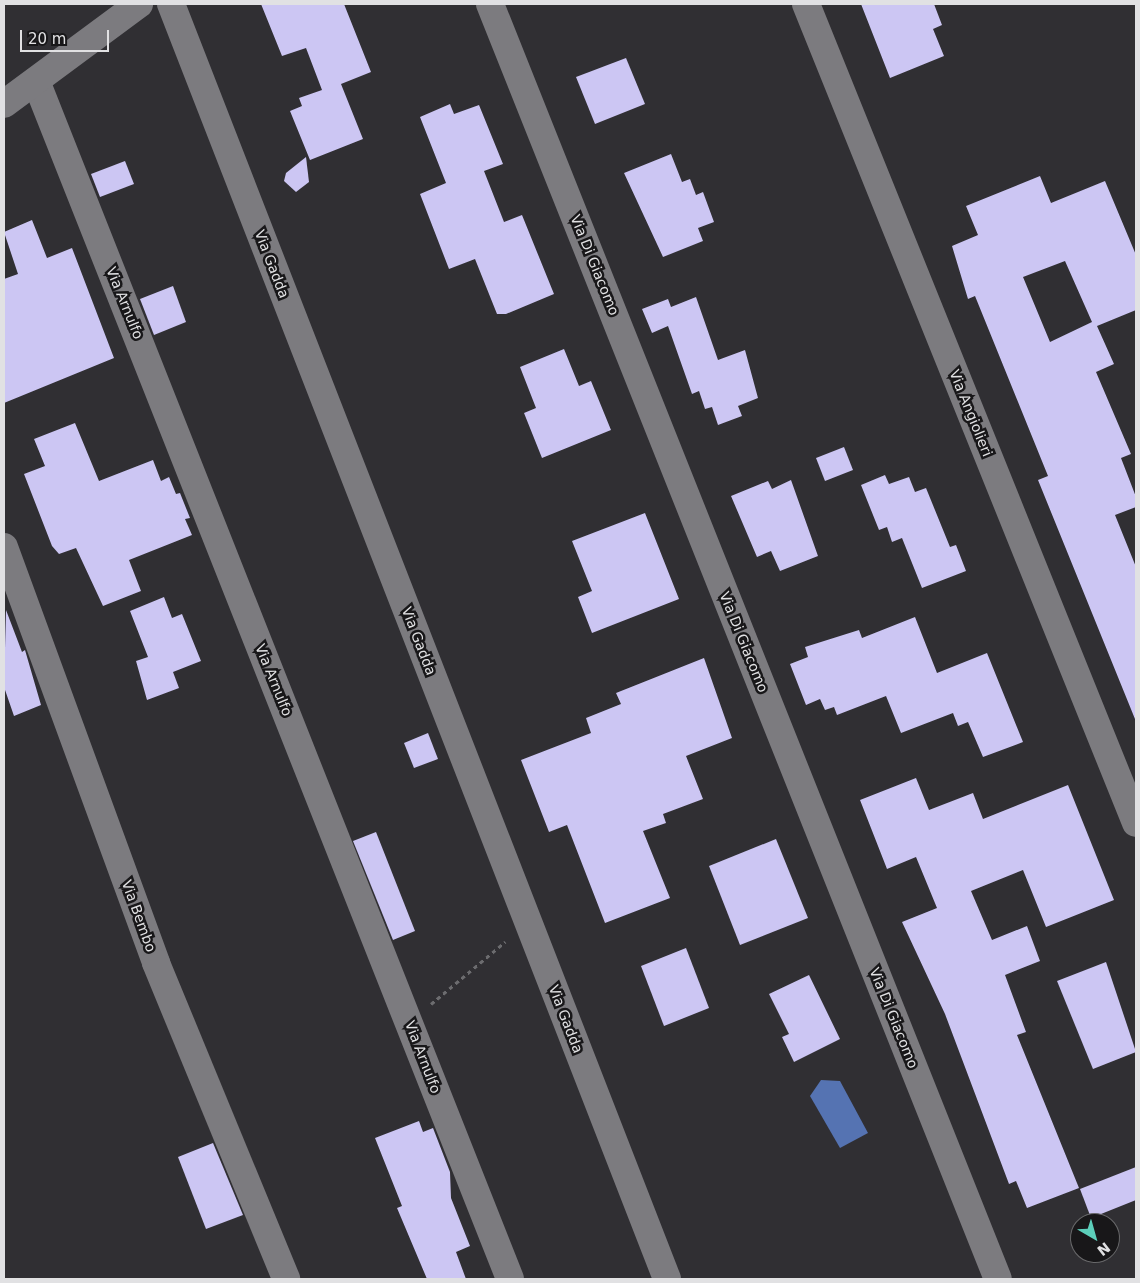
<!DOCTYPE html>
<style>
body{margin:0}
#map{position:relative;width:1140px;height:1283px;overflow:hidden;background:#302f33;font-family:"DejaVu Sans",sans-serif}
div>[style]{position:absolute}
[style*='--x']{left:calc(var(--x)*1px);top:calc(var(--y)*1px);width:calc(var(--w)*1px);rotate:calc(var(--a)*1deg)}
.water>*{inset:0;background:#5573b2}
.building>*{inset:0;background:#ccc6f3}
.path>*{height:3px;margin-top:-1.5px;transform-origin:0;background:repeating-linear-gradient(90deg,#6c6c6f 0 4px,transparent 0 8px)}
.minor>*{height:28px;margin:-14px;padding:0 14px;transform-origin:14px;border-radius:14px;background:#7c7b7f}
span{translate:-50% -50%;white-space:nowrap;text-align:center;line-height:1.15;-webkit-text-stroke:5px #181719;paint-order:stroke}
.street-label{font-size:14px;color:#e1e1e3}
.frame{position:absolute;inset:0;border:5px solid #e1e1e3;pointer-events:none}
.north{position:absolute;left:1070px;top:1213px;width:50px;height:50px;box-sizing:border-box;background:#181719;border:1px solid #68686a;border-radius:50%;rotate:142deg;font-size:14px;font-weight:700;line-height:20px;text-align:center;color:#e1e1e3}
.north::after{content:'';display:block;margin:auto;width:18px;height:22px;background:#5cceba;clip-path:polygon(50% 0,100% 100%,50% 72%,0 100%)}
.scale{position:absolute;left:20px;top:30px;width:89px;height:22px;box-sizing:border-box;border:2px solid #e1e1e3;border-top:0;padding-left:6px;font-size:15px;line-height:18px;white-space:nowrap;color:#e1e1e3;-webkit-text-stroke:4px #181719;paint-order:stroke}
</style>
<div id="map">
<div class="water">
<div style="clip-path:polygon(821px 1080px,840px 1081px,868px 1133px,840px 1148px,810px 1096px)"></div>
</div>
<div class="building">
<div style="clip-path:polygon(261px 4px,344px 4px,371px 72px,341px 84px,363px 139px,310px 160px,290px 111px,302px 106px,299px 98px,322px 90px,306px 48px,282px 56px)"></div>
<div style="clip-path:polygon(861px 4px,934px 4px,942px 25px,933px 29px,944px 56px,890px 78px)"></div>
<div style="clip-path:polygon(626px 58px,645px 104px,595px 124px,576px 77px)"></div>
<div style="clip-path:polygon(450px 104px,454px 114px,479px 105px,503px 164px,484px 171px,504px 222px,522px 215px,554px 294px,506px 314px,497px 314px,475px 259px,449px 269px,420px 194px,446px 183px,420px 117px)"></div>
<div style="clip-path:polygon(671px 154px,682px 182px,690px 179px,696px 195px,703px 192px,714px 222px,698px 228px,703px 241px,663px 257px,624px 173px)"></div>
<div style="clip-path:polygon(306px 157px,309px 182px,296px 192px,284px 181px,286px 173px)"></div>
<div style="clip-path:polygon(125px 161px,134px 184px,100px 197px,91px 174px)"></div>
<div style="clip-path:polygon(evenodd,1040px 176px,1051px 203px,1105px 181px,1136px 255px,1136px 310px,1097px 326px,1114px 364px,1096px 372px,1131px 454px,1121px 458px,1136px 497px,1136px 507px,1115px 515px,1136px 567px,1135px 719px,1038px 480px,1048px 476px,975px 296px,968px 299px,952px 246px,978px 235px,966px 206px,1040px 176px,1065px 261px,1092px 322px,1050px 342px,1023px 277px,1065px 261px)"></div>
<div style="clip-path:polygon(32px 220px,47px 258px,72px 248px,114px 358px,4px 403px,4px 279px,18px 274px,4px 232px)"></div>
<div style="clip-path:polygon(173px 286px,186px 322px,154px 335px,140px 299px)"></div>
<div style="clip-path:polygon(696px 297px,718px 360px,745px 350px,758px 398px,738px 406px,742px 416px,718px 425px,712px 407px,705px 409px,699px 391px,692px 394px,668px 326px,652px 333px,642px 309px,668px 299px,671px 307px)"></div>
<div style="clip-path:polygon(564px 349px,579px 386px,591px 381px,611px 430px,542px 458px,524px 413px,536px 408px,520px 367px)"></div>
<div style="clip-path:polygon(75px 423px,99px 481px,153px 460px,161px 481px,169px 477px,176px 494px,180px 493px,190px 518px,185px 519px,192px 535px,129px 560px,141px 591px,103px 606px,76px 548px,59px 554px,52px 546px,24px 474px,45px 466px,34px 439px)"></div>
<div style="clip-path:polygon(844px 447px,853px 470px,825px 481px,816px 458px)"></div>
<div style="clip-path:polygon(885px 475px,889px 484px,909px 477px,915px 492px,926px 488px,950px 547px,956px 545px,966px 571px,922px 588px,902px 538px,892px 542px,887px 527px,879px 530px,861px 485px)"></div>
<div style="clip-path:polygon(791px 480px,818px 556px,780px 571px,771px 551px,757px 557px,731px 496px,768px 481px,772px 489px)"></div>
<div style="clip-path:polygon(645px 513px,679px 599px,592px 633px,578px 597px,592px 591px,572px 541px)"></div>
<div style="clip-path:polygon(164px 597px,172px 618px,182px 614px,201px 661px,173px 672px,179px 688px,147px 700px,136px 661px,148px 657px,130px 611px)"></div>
<div style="clip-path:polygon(6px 610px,22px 652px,25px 650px,41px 705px,14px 716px,4px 687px)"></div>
<div style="clip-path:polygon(915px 617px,937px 673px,987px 653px,1023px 742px,983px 757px,968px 722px,958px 726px,953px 713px,901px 733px,886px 696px,837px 715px,834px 707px,825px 710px,820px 699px,806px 705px,790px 664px,808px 657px,805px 647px,859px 630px,862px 638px)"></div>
<div style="clip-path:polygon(704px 658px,732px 738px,686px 756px,703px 799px,663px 814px,666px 823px,643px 831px,670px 898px,605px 923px,567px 825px,549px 832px,521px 760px,591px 733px,586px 718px,621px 704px,616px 693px)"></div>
<div style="clip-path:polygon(428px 733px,438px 759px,414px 768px,404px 743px)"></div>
<div style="clip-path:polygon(916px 778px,929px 810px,973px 793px,983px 819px,1068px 785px,1114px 900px,1046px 927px,1023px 870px,971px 891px,992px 940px,1027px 926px,1040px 961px,1005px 975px,1026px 1032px,1017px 1035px,1079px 1188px,1027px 1208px,1016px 1181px,1009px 1184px,945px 1014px,902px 922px,937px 908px,916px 857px,887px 869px,860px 800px)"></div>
<div style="clip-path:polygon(376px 832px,415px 931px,393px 940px,353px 841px)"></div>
<div style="clip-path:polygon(776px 839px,808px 918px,740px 945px,709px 866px)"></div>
<div style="clip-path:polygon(686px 948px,709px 1008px,664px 1026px,641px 966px)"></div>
<div style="clip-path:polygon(1106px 962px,1136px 1052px,1093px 1069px,1057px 981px)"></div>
<div style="clip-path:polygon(809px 975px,840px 1039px,794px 1062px,782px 1037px,789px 1034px,769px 994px)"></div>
<div style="clip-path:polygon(419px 1121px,423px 1132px,433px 1128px,450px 1172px,451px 1198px,470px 1246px,456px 1252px,466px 1279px,427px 1279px,397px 1208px,402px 1206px,375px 1138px)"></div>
<div style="clip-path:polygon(213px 1143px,243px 1215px,206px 1229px,178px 1157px)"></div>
<div style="clip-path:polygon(1136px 1167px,1136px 1200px,1091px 1218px,1080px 1189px)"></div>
</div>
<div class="path">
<div style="--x:431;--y:1004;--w:97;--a:-40"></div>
</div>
<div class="minor">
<div style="--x:171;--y:4;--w:1368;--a:68.74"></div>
<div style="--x:490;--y:4;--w:1372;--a:68.28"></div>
<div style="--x:806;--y:4;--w:883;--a:68.05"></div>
<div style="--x:36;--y:81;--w:1288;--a:68.41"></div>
<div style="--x:4;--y:104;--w:168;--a:-36.5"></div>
<div style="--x:4;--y:547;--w:443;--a:69.9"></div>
<div style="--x:156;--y:963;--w:342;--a:67.6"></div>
</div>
<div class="street-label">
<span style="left:272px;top:264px;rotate:69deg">Via Gadda</span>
<span style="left:595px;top:265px;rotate:68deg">Via Di Giacomo</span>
<span style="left:125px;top:303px;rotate:68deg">Via Arnulfo</span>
<span style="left:971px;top:413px;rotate:68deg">Via Angiolieri</span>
<span style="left:419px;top:641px;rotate:69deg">Via Gadda</span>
<span style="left:744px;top:642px;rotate:68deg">Via Di Giacomo</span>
<span style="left:274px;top:680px;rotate:68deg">Via Arnulfo</span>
<span style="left:139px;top:916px;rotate:70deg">Via Bembo</span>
<span style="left:894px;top:1018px;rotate:68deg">Via Di Giacomo</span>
<span style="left:566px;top:1019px;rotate:69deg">Via Gadda</span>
<span style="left:423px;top:1057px;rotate:69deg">Via Arnulfo</span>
</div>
<div class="frame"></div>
<div class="north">N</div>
<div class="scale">20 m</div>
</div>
